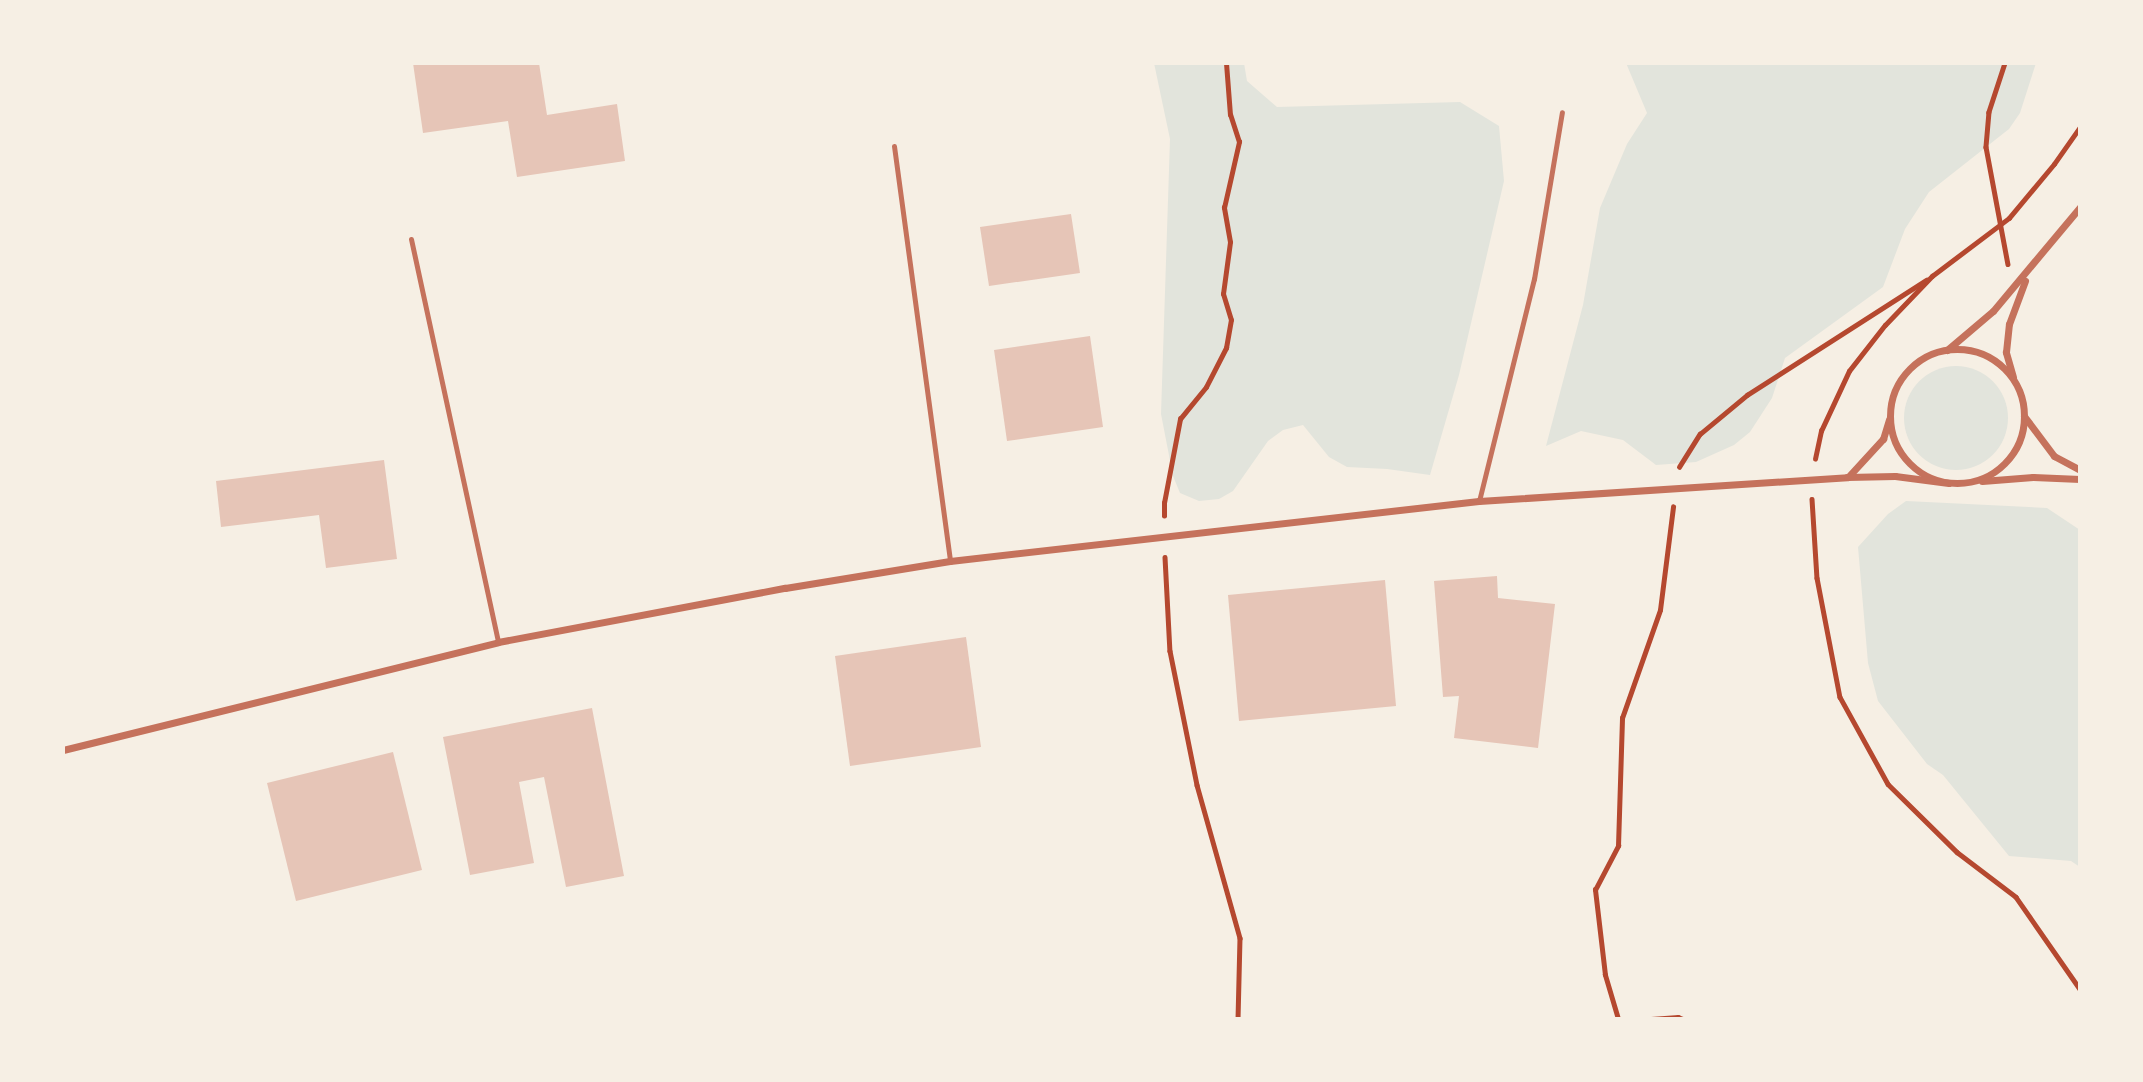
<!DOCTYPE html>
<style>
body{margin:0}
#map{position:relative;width:2143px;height:1082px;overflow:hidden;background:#f6efe4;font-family:"Source Serif 4",serif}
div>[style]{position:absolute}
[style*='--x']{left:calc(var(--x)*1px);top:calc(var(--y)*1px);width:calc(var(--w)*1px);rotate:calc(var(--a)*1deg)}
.green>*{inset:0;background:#e2e4dc}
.round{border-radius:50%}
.building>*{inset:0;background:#e6c5b7}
.path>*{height:4.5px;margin:-2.25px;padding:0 2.25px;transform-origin:2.25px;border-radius:2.25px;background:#b5482f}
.service>*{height:5px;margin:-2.5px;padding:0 2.5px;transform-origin:2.5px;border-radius:2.5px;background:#c5725c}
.minor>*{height:7px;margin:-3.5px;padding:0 3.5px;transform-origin:3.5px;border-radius:3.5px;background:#c5725c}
.minor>.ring{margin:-3.5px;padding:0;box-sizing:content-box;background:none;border:7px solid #c5725c;border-radius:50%}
span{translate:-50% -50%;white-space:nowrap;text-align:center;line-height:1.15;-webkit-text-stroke:5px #f6efe4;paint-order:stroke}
.frame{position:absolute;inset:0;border:65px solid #f6efe4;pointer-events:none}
</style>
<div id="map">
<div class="green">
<div style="clip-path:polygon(1154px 63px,1244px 63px,1247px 81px,1277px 107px,1460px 102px,1499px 126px,1504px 181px,1459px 375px,1430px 475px,1387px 469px,1347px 467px,1329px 457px,1303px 425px,1283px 430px,1268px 441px,1233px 491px,1219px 499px,1199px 501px,1180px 493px,1173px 476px,1161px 414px,1170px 139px)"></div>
<div style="clip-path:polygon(1626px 63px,2036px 63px,2020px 113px,2009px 129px,1929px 192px,1905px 229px,1883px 287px,1785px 358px,1772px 398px,1750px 432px,1734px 445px,1696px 462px,1656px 465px,1623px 440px,1581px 431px,1546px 446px,1583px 305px,1600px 208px,1627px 144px,1647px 113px)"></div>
<div class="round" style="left:1904px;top:366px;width:104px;height:104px"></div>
<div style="clip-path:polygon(1906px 501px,2047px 508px,2080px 530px,2080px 867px,2071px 861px,2009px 856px,1943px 775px,1927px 764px,1878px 701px,1868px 663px,1858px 547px,1888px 514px)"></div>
</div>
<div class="building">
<div style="clip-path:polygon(413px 63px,539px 63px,547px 115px,617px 104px,625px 161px,517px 177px,508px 121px,423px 133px)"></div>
<div style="clip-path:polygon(1071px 214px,1080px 273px,989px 286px,980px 227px)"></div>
<div style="clip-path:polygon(1090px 336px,1103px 427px,1007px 441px,994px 350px)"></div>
<div style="clip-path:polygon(384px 460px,397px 559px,326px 568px,319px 515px,221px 527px,216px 481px)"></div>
<div style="clip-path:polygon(1497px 576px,1498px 598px,1555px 604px,1538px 748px,1454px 738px,1459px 696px,1443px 697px,1434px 581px)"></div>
<div style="clip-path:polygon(1385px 580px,1396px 706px,1239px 721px,1228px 595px)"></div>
<div style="clip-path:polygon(966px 637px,981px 747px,850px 766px,835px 656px)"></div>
<div style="clip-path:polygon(592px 708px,624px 876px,566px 887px,544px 777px,519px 782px,534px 863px,470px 875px,443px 737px)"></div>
<div style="clip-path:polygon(393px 752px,422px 870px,296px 901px,267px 783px)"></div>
</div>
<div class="path">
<div style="--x:2005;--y:63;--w:52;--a:108.1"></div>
<div style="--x:1989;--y:112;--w:35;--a:95"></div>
<div style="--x:1986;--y:147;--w:119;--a:79.4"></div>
<div style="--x:1815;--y:459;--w:29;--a:-78"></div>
<div style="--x:1821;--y:431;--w:66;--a:-65"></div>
<div style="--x:1849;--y:371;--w:58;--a:-52"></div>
<div style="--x:1885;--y:325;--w:68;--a:-46.2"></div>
<div style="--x:1932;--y:276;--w:96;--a:-37"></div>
<div style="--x:2009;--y:218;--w:70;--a:-50.2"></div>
<div style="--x:2054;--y:164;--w:45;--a:-54.9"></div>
<div style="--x:1679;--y:467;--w:39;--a:-58"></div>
<div style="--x:1700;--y:434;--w:61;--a:-39.7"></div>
<div style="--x:1747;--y:395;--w:213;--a:-32.7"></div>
<div style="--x:1812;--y:499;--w:79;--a:86.4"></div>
<div style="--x:1817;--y:578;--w:121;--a:79.1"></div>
<div style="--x:1840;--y:697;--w:99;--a:61.1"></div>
<div style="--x:1888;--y:784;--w:97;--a:44.6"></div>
<div style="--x:1957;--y:852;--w:74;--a:37.3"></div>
<div style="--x:2016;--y:897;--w:112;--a:55.2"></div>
<div style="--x:1164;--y:516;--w:13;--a:-90"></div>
<div style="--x:1164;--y:503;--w:86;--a:-79.2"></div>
<div style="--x:1180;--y:419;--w:41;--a:-50.9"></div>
<div style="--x:1206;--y:387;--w:44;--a:-62.9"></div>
<div style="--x:1226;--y:348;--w:28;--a:-80"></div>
<div style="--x:1231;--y:320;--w:27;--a:-107"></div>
<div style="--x:1223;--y:294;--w:52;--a:-82.3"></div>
<div style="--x:1230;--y:242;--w:35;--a:-100"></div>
<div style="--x:1224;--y:208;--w:68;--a:-77.2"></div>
<div style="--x:1239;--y:142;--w:28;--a:-108"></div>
<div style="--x:1230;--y:115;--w:52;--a:-94.4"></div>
<div style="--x:1165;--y:557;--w:94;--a:87"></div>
<div style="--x:1170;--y:651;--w:137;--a:78.6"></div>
<div style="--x:1197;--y:785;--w:159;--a:74.3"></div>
<div style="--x:1240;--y:938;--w:81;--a:91.4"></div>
<div style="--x:1618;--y:1019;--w:46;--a:-106.5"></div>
<div style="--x:1605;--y:975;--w:86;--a:-96.7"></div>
<div style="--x:1595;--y:890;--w:50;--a:-62.4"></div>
<div style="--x:1618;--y:846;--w:128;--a:-88.2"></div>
<div style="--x:1622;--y:718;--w:114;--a:-70.6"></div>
<div style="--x:1660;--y:610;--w:104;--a:-82.8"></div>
<div style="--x:1651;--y:1019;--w:27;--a:-4"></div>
<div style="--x:1678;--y:1017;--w:5;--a:22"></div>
</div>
<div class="service">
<div style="--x:894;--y:146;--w:419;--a:82.3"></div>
<div style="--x:411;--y:239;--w:412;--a:77.8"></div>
<div style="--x:1479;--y:501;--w:229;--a:-76.1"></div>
<div style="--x:1534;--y:279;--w:169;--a:-80.5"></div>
</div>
<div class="minor">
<div class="ring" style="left:1890px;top:349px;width:127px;height:127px"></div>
<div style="--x:1947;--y:350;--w:60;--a:-40.3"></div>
<div style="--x:1993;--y:311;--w:136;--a:-50.1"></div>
<div style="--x:2013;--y:377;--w:26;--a:-106"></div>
<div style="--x:2006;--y:352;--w:28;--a:-84"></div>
<div style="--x:2009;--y:324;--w:46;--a:-69.6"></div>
<div style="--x:2024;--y:416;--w:50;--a:53.1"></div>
<div style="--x:2054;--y:456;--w:30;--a:28"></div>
<div style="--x:1848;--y:477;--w:52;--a:-47.4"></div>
<div style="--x:1883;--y:439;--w:21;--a:-73"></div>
<div style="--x:1982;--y:481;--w:51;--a:-4.5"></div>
<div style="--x:2033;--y:477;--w:47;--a:2.4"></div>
<div style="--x:63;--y:750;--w:448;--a:-13.9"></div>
<div style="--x:498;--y:642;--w:292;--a:-10.7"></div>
<div style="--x:785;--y:588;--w:167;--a:-9.3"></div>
<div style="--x:950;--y:561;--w:532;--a:-6.47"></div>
<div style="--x:1479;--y:501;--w:369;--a:-3.7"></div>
<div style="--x:1847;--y:477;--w:48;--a:-1.2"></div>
<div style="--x:1895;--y:476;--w:54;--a:7.4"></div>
</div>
<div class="frame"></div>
</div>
